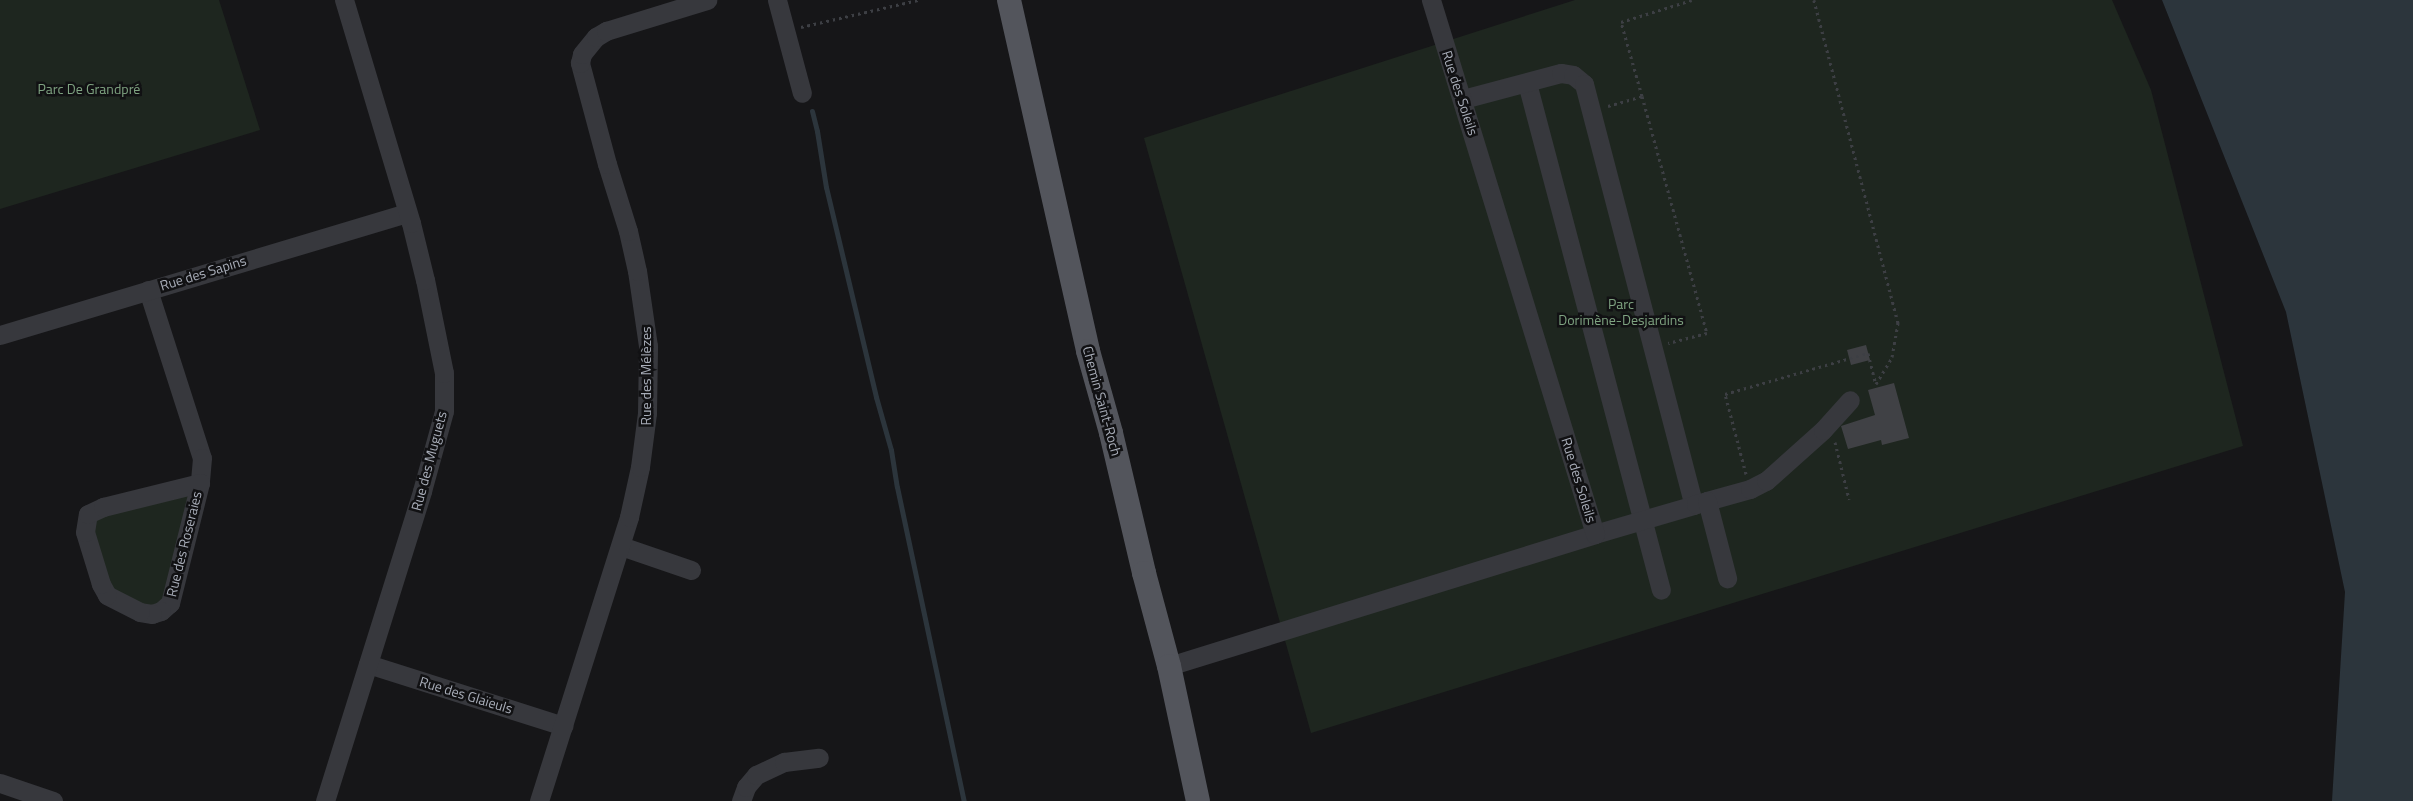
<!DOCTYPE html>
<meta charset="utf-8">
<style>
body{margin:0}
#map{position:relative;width:2413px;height:801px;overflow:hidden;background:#161618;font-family:"Titillium Web",sans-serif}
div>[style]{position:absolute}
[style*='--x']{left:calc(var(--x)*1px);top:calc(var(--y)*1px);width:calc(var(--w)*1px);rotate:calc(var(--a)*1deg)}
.green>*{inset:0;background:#1e261f}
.water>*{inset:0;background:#2c353c}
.stream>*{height:5px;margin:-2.5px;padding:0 2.5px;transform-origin:2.5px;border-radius:2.5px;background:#2c353c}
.building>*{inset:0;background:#404145}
.path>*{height:3px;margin-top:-1.5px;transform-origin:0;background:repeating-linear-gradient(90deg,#3d3f44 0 2.5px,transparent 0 6.5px)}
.minor>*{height:19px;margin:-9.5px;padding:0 9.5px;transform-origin:9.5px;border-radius:9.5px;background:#37383d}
.major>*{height:24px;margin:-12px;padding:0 12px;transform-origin:12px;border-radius:12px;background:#53555c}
span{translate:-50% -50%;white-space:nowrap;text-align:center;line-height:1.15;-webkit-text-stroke:5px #111113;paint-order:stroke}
.park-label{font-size:14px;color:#7fa381}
.street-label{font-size:14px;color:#a8adb8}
</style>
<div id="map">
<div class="green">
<div style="clip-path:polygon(0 0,219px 0,260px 130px,0 209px)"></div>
<div style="clip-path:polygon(1575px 0,2112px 0,2151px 90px,2243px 446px,1311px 733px,1144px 138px)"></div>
<div style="clip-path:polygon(198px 490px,167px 599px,152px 614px,110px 590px,92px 531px,92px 514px)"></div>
</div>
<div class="water">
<div style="clip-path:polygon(2162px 0,2413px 0,2413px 801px,2332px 801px,2345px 592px,2286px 312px)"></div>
</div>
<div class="stream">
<div style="--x:812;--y:111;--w:21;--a:76"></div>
<div style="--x:817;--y:131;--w:57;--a:80.9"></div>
<div style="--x:826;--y:187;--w:216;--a:76.6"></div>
<div style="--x:876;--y:397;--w:55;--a:74.2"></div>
<div style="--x:891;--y:450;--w:37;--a:81"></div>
<div style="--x:897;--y:487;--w:321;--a:78"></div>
</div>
<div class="building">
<div style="clip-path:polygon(1866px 345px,1870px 360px,1851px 365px,1847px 350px)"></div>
<div style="clip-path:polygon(1894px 383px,1909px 438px,1882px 445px,1881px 440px,1848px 449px,1841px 426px,1875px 415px,1868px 390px)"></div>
</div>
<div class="path">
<div style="--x:801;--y:27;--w:120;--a:-13"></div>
<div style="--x:1642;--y:96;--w:246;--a:74.7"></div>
<div style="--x:1707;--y:333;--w:40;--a:165.6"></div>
<div style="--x:1608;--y:106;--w:35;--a:-16"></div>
<div style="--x:1642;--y:96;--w:77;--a:-105.8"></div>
<div style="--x:1621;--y:22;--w:74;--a:-17.2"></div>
<div style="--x:1835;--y:442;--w:59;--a:76.2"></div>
<div style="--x:1746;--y:474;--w:83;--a:-104.7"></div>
<div style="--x:1725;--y:394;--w:149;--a:-16"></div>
<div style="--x:1868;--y:353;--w:32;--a:76"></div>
<div style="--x:1876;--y:384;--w:31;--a:-59"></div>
<div style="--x:1892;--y:357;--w:35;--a:-80"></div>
<div style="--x:1898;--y:323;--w:334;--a:-104.6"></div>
</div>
<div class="minor">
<div style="--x:777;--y:0;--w:96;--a:75"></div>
<div style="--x:1527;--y:83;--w:524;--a:75.2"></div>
<div style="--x:1463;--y:99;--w:101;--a:-14.9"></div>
<div style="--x:1561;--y:73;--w:12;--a:9"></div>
<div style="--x:1573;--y:75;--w:14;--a:39"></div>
<div style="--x:1584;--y:84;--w:435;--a:75.4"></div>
<div style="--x:1694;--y:505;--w:103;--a:163.7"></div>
<div style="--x:148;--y:290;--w:176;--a:72.2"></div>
<div style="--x:202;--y:458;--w:25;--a:95"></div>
<div style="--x:0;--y:335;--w:425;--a:-16.7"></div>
<div style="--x:200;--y:483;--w:124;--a:104"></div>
<div style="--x:170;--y:603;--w:12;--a:138"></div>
<div style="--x:161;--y:611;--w:9;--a:162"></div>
<div style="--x:152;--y:614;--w:12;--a:-171"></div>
<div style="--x:140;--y:612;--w:37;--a:-153"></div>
<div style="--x:107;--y:595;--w:13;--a:-119"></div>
<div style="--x:101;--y:584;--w:54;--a:-107.1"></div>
<div style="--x:85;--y:532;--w:18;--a:-81"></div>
<div style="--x:88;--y:514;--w:17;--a:-25"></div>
<div style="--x:103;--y:507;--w:100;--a:-13.9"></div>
<div style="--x:1707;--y:501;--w:45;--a:-15.6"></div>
<div style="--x:1750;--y:489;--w:18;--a:-27"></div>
<div style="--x:1766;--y:481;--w:76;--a:-41.8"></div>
<div style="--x:1823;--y:430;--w:40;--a:-48"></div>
<div style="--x:1696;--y:504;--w:11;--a:-15"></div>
<div style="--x:1707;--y:501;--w:80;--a:75.4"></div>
<div style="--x:621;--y:546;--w:74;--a:18.9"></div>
<div style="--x:368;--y:664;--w:205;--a:17.6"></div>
<div style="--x:1169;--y:666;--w:446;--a:-17.2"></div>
<div style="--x:1595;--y:534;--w:559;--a:-107.07"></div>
<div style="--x:0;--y:783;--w:56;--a:18.8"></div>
<div style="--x:325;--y:801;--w:325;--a:-72.6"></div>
<div style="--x:422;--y:491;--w:83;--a:-74.6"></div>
<div style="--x:444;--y:411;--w:38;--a:-90"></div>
<div style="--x:444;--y:373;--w:95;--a:-101.5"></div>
<div style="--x:425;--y:280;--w:59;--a:-103.8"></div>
<div style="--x:411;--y:223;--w:233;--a:-106.7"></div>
<div style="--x:539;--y:801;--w:298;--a:-72.4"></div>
<div style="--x:629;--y:517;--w:51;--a:-77.6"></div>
<div style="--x:640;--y:467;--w:54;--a:-82.6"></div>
<div style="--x:647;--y:413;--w:67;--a:-89.1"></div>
<div style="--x:648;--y:346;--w:76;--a:-98.3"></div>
<div style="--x:637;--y:271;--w:41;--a:-102.7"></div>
<div style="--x:628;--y:231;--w:70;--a:-107.4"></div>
<div style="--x:607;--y:164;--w:105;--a:-105"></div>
<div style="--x:580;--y:63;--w:9;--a:-77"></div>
<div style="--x:582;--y:54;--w:22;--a:-51"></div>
<div style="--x:596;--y:37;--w:12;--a:-31"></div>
<div style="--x:606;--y:31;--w:106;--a:-17.1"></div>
<div style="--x:741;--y:801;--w:15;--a:-70"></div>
<div style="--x:746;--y:787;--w:16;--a:-50"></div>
<div style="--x:756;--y:775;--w:31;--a:-25"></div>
<div style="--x:784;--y:762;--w:35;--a:-7"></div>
</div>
<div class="major">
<div style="--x:1009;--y:0;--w:360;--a:77.3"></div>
<div style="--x:1088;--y:351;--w:85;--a:74.3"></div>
<div style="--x:1111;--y:433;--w:144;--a:76.7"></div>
<div style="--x:1144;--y:573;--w:96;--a:75"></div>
<div style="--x:1169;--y:666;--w:138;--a:77.9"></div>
</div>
<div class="park-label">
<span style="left:89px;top:89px">Parc De Grandpré</span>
<span style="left:1621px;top:312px">Parc<br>Dorimène-Desjardins</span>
</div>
<div class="street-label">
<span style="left:1460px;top:93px;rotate:72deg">Rue des Soleils</span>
<span style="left:203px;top:273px;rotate:-17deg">Rue des Sapins</span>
<span style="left:646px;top:376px;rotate:-90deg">Rue des Mélèzes</span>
<span style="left:1102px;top:401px;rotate:75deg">Chemin Saint-Roch</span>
<span style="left:429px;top:461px;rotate:-75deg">Rue des Muguets</span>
<span style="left:1579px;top:480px;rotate:73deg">Rue des Soleils</span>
<span style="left:184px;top:544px;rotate:-76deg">Rue des Roseraies</span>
<span style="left:466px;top:695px;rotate:17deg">Rue des Glaïeuls</span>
</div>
</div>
